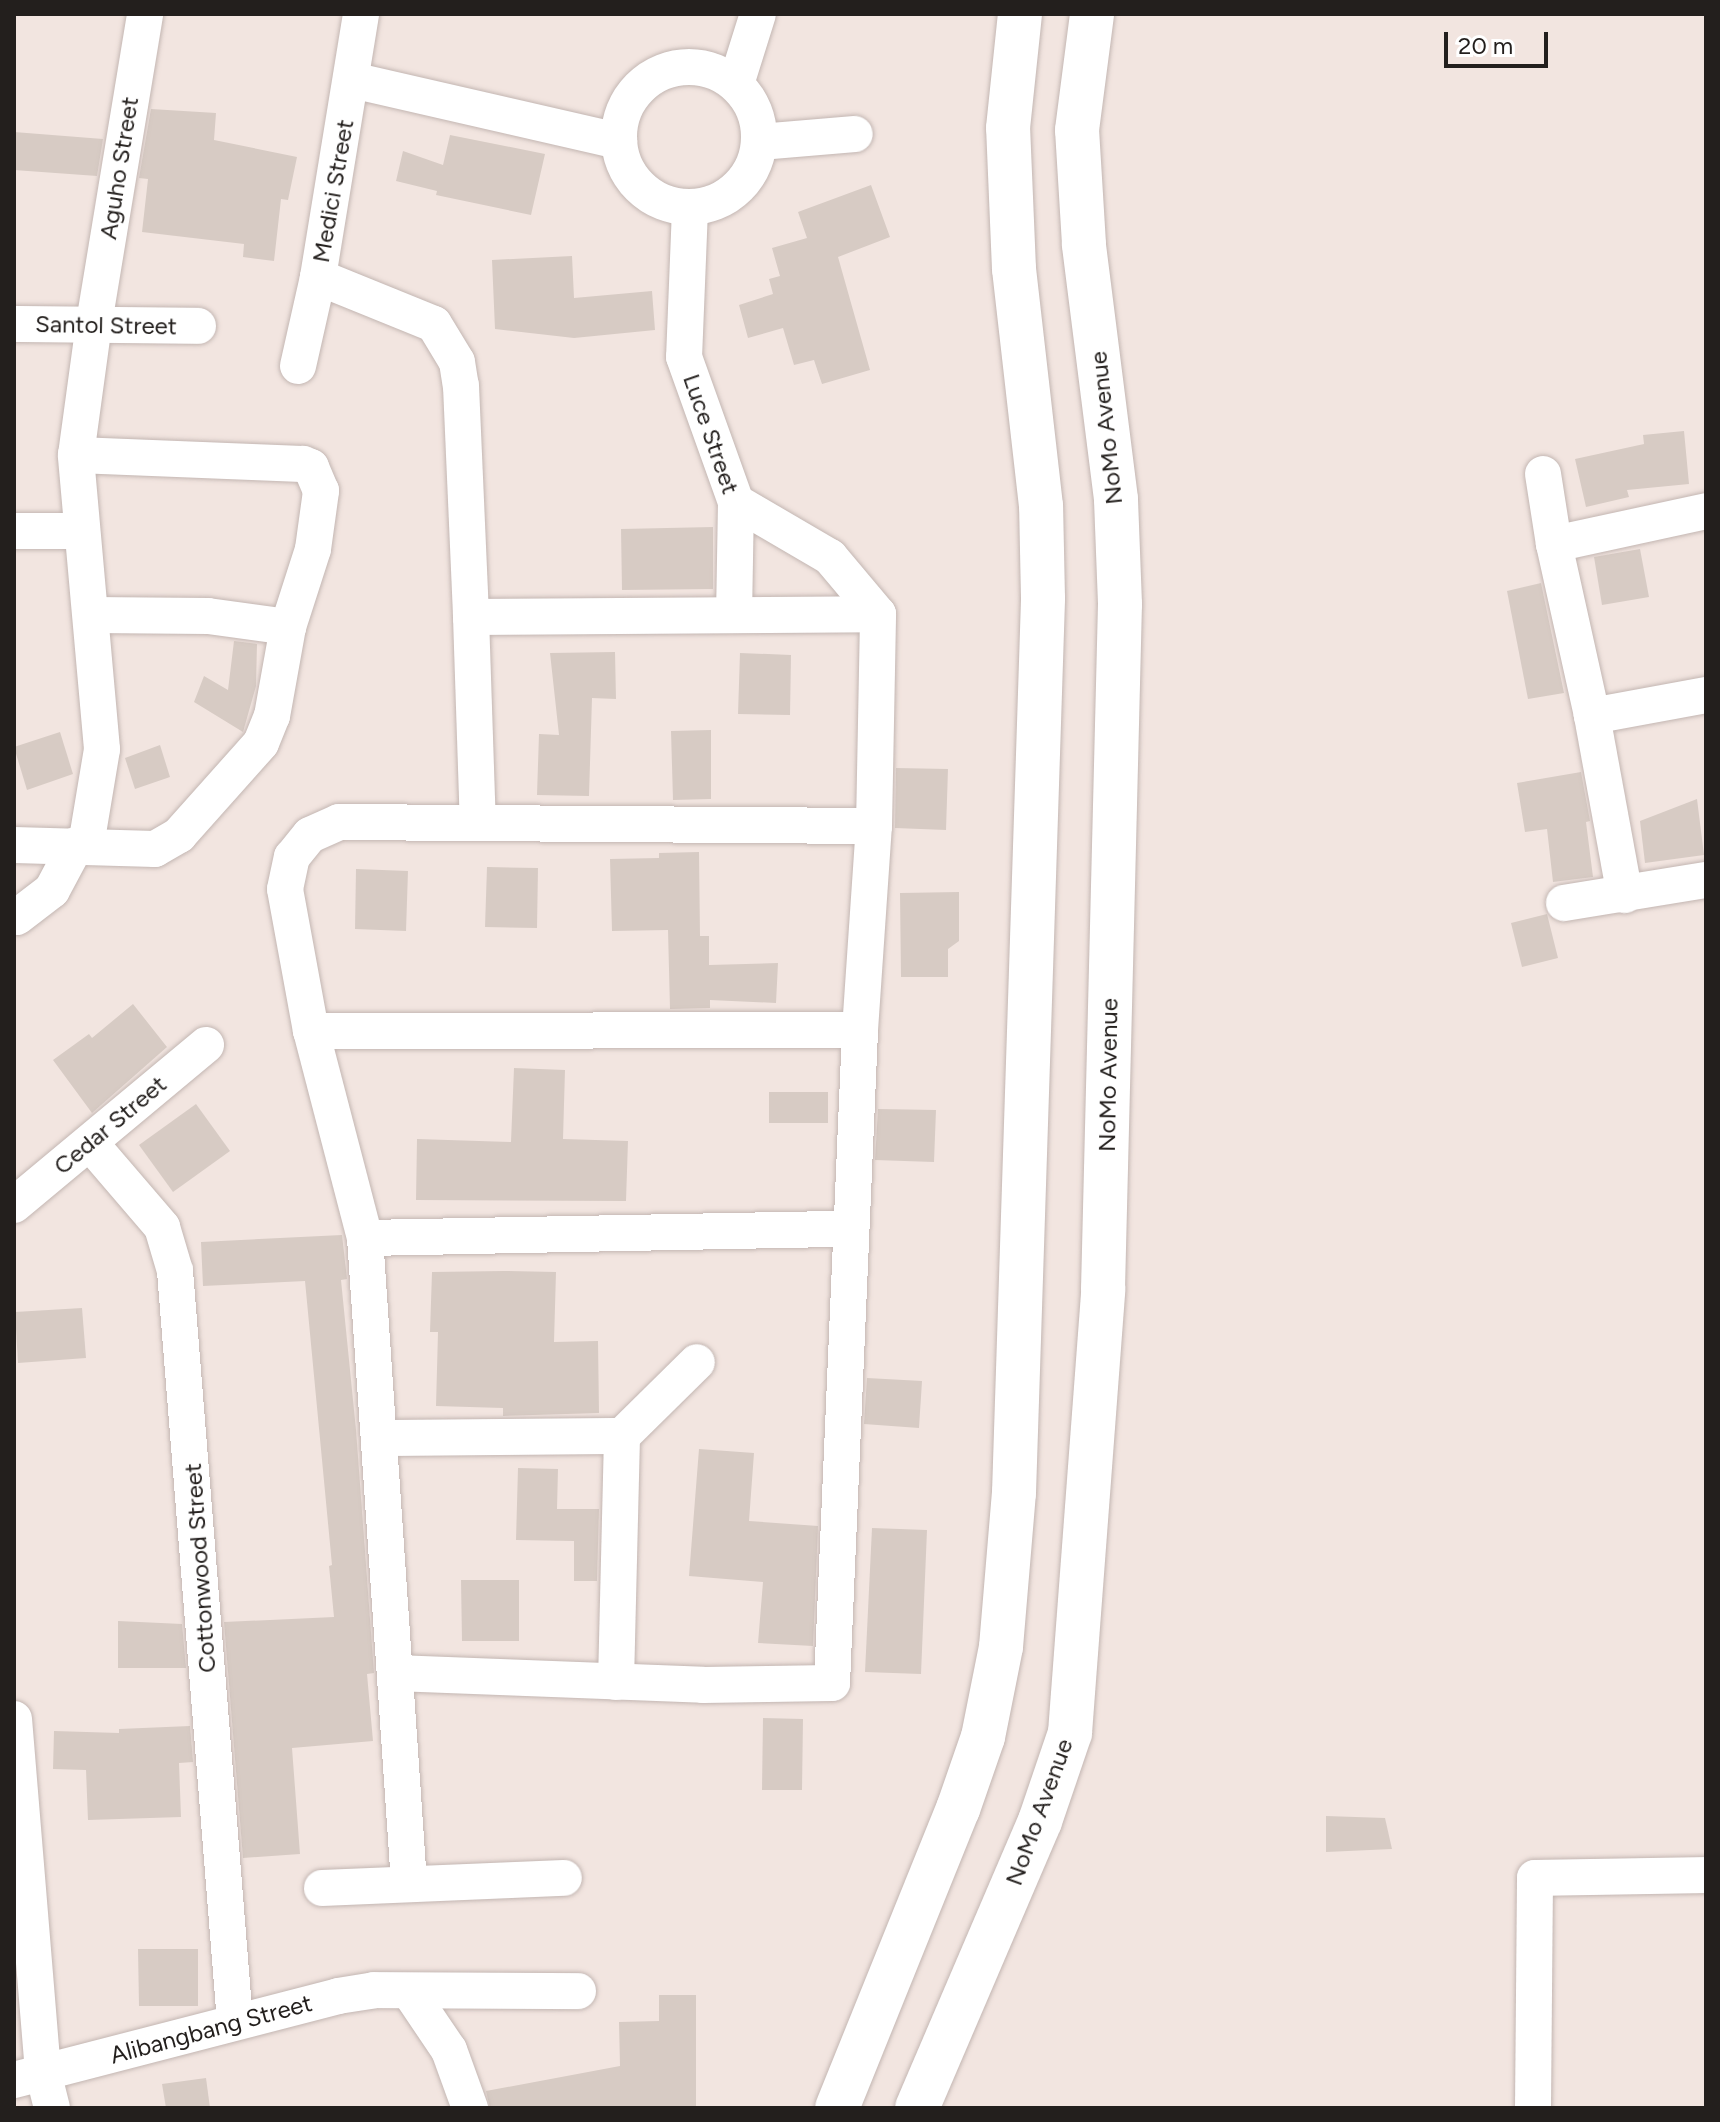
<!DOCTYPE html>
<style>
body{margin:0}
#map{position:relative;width:1720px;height:2122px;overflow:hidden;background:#f2e5e0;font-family:Figtree,sans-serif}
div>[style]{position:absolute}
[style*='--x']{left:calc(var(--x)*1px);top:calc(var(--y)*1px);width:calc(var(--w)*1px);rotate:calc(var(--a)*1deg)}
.building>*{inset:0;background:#d7cbc4}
.roads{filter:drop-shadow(0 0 2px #c3b6b2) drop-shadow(0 0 2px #c3b6b2)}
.minor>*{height:36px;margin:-18px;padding:0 18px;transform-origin:18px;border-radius:18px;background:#fff}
.minor>.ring{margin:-18px;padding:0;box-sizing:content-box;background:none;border:36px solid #fff;border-radius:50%}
.major>*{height:44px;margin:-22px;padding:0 22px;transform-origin:22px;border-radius:22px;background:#fff}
span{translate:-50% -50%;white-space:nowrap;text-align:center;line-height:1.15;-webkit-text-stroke:6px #fff;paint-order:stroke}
.street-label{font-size:24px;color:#231f1d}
.frame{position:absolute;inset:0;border:16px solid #231f1d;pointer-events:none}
.scale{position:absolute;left:1444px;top:32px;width:104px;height:36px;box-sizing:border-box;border:4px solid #231f1d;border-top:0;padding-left:10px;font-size:24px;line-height:28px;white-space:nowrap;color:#231f1d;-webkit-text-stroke:6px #fff;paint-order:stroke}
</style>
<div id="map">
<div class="building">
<div style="clip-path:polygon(151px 109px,216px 113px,214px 140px,297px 157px,288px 200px,281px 199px,274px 261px,243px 257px,244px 244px,142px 232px,148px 179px,139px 178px)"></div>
<div style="clip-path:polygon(14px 132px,103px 139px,97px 176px,14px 170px)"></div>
<div style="clip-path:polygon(450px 135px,545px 154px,531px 215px,436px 195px,437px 191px,396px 181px,403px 151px,443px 165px)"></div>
<div style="clip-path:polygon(871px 185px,890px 237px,838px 257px,870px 370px,822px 384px,814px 360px,794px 365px,783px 328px,748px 338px,739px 305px,773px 294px,769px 279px,780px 276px,772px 248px,807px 238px,798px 212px)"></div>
<div style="clip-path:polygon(572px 256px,574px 298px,652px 291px,655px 330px,574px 338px,495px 329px,492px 260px)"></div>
<div style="clip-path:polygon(1684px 431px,1689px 484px,1627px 490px,1629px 497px,1586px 507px,1575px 459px,1644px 444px,1643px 435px)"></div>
<div style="clip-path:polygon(713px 527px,713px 589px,622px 590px,621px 529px)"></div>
<div style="clip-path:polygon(1640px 549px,1649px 597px,1602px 605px,1594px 557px)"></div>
<div style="clip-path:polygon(1541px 583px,1564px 693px,1528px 699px,1507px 591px)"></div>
<div style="clip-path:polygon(234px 641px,257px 644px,256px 686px,243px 732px,194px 702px,204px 676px,228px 690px)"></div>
<div style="clip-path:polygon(615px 652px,616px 699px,592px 698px,589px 796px,537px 795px,539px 734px,559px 735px,550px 653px)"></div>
<div style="clip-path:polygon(740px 653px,791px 655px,790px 715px,738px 714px)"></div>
<div style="clip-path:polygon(711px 730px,711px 799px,673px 800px,671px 731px)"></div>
<div style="clip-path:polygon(60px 732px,73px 774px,27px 790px,14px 747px)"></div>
<div style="clip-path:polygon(160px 745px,170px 777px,135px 789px,125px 758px)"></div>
<div style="clip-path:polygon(896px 768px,948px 769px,946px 830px,895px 828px)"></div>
<div style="clip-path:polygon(1581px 772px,1590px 821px,1586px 822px,1593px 877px,1553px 882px,1547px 829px,1525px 832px,1517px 783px)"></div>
<div style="clip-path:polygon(1697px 799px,1704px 855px,1645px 863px,1640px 821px)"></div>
<div style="clip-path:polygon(699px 852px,700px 936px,709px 936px,709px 965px,778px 963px,776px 1003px,710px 1000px,710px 1008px,670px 1009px,668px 930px,612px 931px,610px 859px,659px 858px,659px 853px)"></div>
<div style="clip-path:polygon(487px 867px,538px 868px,537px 928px,485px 927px)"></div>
<div style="clip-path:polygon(356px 869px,408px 871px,406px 931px,355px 929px)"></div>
<div style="clip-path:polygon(959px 892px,959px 941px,948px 949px,948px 977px,901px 977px,900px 893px)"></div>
<div style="clip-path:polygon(1547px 914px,1558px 958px,1522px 967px,1511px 923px)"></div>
<div style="clip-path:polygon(133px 1004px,167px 1047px,92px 1113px,53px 1060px,89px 1034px,92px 1038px)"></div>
<div style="clip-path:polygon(514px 1068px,565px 1070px,563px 1139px,628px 1141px,626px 1201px,416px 1200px,417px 1139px,511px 1142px)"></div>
<div style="clip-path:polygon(769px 1092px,828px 1092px,828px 1123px,769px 1123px)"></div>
<div style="clip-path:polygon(196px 1104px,230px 1151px,173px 1192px,139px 1145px)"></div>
<div style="clip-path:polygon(878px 1109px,936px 1110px,934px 1162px,875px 1160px)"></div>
<div style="clip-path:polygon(342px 1235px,347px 1279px,341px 1280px,356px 1430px,374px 1673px,367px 1674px,373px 1741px,292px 1748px,300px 1854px,243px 1858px,224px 1622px,334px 1617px,329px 1566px,332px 1565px,305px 1281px,203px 1286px,201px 1242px)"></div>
<div style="clip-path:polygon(504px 1271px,556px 1272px,554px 1342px,598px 1341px,599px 1413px,503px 1416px,503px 1408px,436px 1406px,438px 1332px,430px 1332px,432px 1272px)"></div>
<div style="clip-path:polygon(82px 1308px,86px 1358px,18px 1363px,15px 1312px)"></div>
<div style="clip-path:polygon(867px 1378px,922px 1381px,919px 1428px,864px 1424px)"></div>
<div style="clip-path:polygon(699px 1449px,754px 1453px,749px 1521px,818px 1526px,813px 1646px,758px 1643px,763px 1582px,689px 1576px)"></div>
<div style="clip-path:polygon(518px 1468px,558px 1469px,557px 1509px,599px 1509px,597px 1581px,574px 1581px,574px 1541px,516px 1540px)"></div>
<div style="clip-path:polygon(872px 1528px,927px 1530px,921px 1674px,865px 1672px)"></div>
<div style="clip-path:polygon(461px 1580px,519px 1580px,519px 1641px,462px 1641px)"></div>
<div style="clip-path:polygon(118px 1621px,182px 1624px,186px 1668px,118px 1668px)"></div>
<div style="clip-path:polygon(763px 1718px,803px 1719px,802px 1790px,762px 1790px)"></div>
<div style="clip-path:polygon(190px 1726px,193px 1762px,179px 1763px,181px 1817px,88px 1820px,86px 1770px,53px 1769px,54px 1731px,119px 1733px,119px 1729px)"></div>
<div style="clip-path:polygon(1326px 1816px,1385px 1818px,1392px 1849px,1326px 1852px)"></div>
<div style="clip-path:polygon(138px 1949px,198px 1949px,198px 2006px,139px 2006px)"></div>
<div style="clip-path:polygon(659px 1995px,696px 1995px,696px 2108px,490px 2108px,486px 2091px,620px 2066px,619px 2022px,659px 2021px)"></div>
<div style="clip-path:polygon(206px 2078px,210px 2108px,166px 2108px,162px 2084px)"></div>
</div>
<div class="roads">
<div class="minor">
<div class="ring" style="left:619px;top:67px;width:104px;height:104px"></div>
<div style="--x:352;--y:80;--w:274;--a:12.9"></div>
<div style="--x:736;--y:84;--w:73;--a:-72.6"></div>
<div style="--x:760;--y:142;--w:95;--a:-4.8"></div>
<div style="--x:690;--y:209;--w:148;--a:92.3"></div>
<div style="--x:684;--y:357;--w:154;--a:70.3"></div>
<div style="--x:736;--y:502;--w:111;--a:91"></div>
<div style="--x:318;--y:277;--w:125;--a:22.1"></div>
<div style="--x:434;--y:324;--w:44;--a:58.8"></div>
<div style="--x:457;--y:362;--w:24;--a:81"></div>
<div style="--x:461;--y:386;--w:231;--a:87.5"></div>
<div style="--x:471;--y:617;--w:407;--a:-0.4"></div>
<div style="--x:14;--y:324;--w:184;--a:0.6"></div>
<div style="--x:298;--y:366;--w:91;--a:-77.3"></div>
<div style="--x:318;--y:277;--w:266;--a:-80.7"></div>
<div style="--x:1543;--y:474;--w:71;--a:81.1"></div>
<div style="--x:1554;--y:544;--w:176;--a:77.5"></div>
<div style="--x:1592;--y:716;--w:182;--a:79.6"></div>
<div style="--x:14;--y:531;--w:68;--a:0"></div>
<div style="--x:1554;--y:544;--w:156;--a:-12.2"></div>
<div style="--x:92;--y:615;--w:116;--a:0.5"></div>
<div style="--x:208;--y:616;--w:81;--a:7.8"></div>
<div style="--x:471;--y:617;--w:206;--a:88.1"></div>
<div style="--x:1592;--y:716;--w:116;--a:-10.4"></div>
<div style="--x:14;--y:845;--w:141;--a:1.6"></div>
<div style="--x:155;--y:849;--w:28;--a:-30"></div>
<div style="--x:179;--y:835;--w:123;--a:-48.3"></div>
<div style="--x:261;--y:743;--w:29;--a:-68"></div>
<div style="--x:272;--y:716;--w:90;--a:-79.8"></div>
<div style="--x:288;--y:627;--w:82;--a:-72.2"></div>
<div style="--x:313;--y:549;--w:59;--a:-82.1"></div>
<div style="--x:321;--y:491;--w:26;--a:-113"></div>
<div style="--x:311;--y:467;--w:9;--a:-159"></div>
<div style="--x:303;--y:464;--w:227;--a:-177.7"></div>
<div style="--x:86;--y:845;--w:97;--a:-80.5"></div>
<div style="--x:102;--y:749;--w:295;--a:-95.1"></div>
<div style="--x:76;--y:455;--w:133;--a:-82.2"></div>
<div style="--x:94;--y:323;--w:313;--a:-80.6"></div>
<div style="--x:1564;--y:903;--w:144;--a:-9.2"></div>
<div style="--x:17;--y:917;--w:44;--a:-37.6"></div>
<div style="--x:52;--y:890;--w:51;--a:-61.9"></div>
<div style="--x:311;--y:1031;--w:549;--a:-0.1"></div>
<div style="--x:90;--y:1143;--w:111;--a:49.4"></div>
<div style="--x:162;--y:1227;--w:46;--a:73.5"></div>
<div style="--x:175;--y:1271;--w:753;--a:85.43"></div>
<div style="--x:14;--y:1205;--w:250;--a:-39.8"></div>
<div style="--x:365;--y:1238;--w:486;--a:-1.1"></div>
<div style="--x:379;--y:1438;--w:243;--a:-0.5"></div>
<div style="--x:622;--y:1436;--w:105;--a:-44.6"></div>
<div style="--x:395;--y:1673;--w:308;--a:2.2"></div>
<div style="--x:703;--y:1685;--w:129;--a:-0.9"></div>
<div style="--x:832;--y:1683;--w:654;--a:-87.54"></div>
<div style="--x:860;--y:1030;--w:204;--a:-86.1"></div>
<div style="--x:874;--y:826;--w:212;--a:-88.9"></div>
<div style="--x:878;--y:614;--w:75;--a:-130.1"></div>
<div style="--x:830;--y:557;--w:109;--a:-149.7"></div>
<div style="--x:616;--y:1682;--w:246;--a:-88.6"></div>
<div style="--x:14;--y:1719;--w:354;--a:85.3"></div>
<div style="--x:43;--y:2072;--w:37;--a:76"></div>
<div style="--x:409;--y:1883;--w:646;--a:-93.9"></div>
<div style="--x:365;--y:1238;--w:214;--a:-104.6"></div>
<div style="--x:311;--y:1031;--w:144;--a:-100.4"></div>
<div style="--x:285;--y:889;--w:33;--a:-78"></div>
<div style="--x:292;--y:857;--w:28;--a:-51"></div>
<div style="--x:310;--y:835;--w:32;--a:-24"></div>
<div style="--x:339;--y:822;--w:535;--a:0.43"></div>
<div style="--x:322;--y:1888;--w:242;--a:-2.4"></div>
<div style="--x:409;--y:1991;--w:71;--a:55.9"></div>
<div style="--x:449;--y:2050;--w:62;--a:70.1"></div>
<div style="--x:14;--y:2080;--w:335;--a:-14.5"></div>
<div style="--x:338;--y:1996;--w:36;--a:-9"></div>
<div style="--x:374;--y:1990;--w:204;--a:0.3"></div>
<div style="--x:1533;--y:2108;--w:230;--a:-89.5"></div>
<div style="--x:1535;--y:1878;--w:171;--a:-1"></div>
</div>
<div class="major">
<div style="--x:837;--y:2108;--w:323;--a:-68"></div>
<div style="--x:958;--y:1809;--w:76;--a:-70.9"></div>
<div style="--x:983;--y:1737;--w:92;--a:-78.7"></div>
<div style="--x:1001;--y:1647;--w:155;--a:-85.2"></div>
<div style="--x:1014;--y:1493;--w:895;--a:-88.14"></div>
<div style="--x:1043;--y:598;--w:92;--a:-91.2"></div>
<div style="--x:1041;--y:506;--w:239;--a:-96.5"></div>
<div style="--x:1014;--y:269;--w:141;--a:-92.4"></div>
<div style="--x:1008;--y:128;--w:115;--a:-84"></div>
<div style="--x:917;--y:2108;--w:312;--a:-66.8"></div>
<div style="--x:1040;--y:1821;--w:93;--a:-71.2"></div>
<div style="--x:1070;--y:1733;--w:445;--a:-85.7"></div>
<div style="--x:1103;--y:1289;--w:685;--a:-88.58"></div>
<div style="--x:1120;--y:604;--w:105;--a:-92.2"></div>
<div style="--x:1116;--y:499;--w:257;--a:-97.2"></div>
<div style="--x:1084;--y:244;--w:114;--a:-93.5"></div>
<div style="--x:1077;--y:130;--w:117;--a:-82.6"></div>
</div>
</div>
<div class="street-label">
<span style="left:119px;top:168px;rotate:-81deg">Aguho Street</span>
<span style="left:333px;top:191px;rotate:-80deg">Medici Street</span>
<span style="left:106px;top:325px;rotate:1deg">Santol Street</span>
<span style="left:1106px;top:428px;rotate:-96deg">NoMo Avenue</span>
<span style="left:711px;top:434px;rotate:71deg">Luce Street</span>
<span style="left:1108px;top:1075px;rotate:-89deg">NoMo Avenue</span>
<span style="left:110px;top:1125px;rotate:-40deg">Cedar Street</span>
<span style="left:200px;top:1568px;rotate:-94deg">Cottonwood Street</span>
<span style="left:1039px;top:1812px;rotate:-70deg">NoMo Avenue</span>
<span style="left:211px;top:2029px;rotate:-15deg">Alibangbang Street</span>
</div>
<div class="frame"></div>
<div class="scale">20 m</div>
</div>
